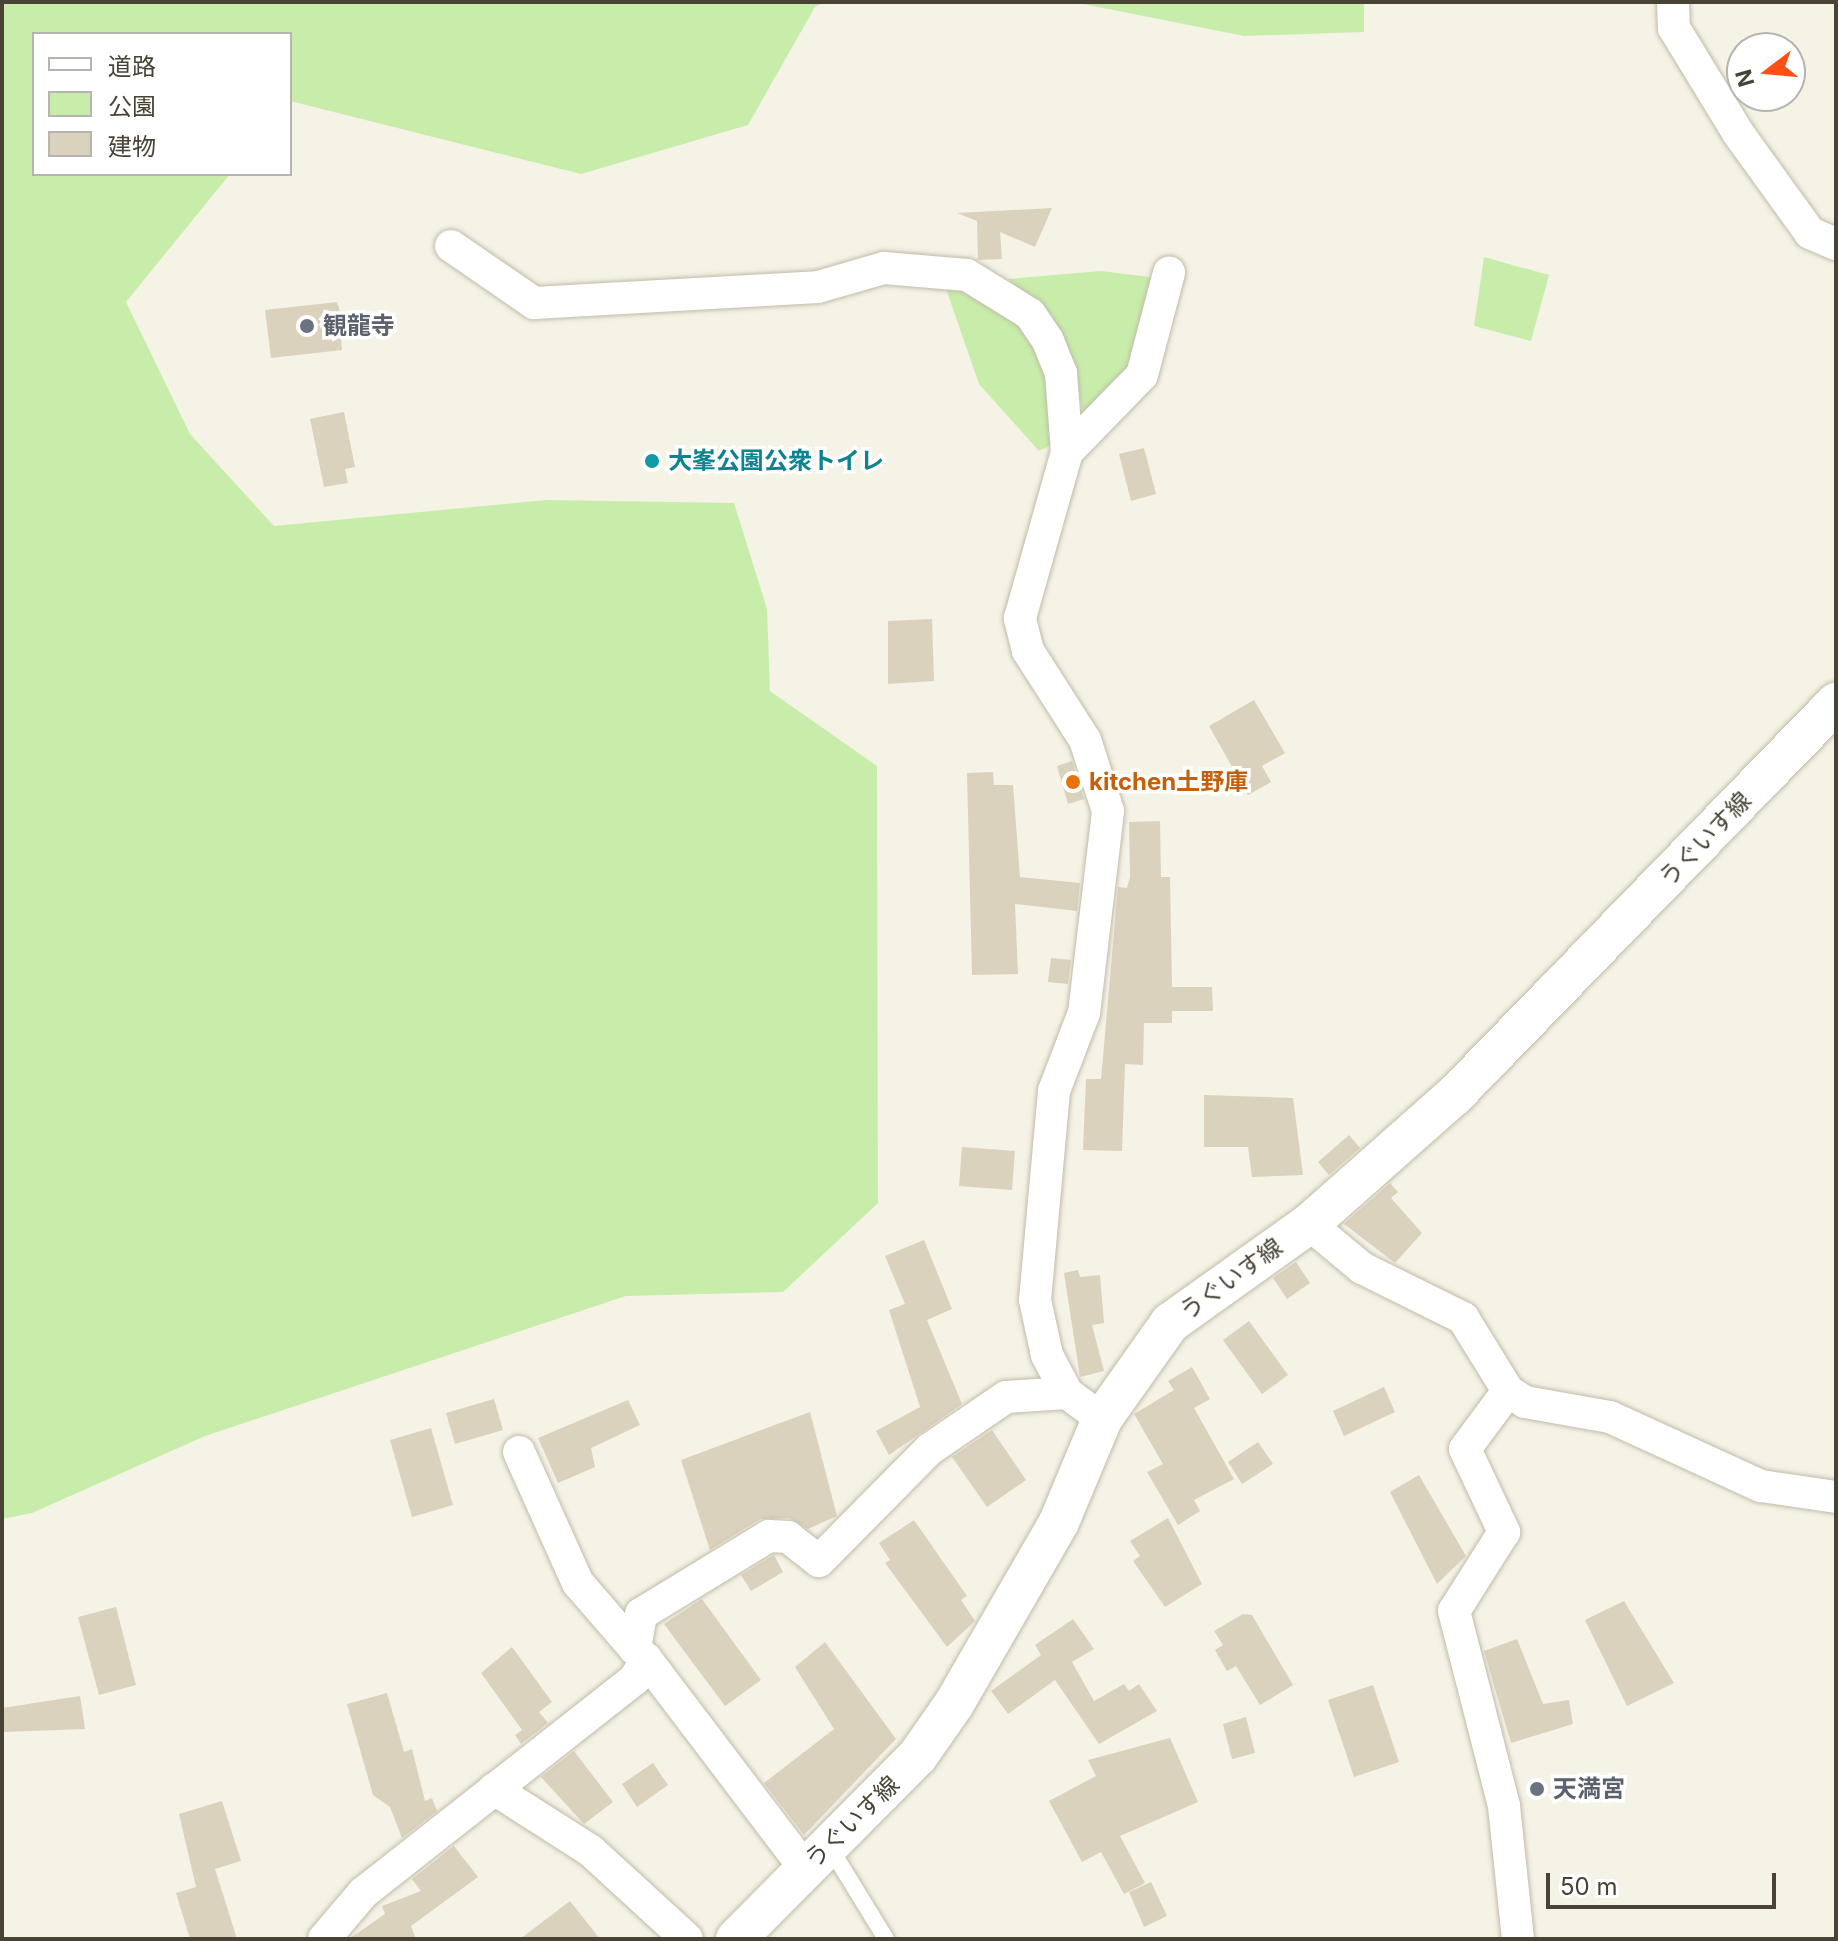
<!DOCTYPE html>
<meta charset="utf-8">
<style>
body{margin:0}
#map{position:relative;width:1838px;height:1941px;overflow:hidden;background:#f5f2e6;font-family:Inter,"Noto Sans JP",sans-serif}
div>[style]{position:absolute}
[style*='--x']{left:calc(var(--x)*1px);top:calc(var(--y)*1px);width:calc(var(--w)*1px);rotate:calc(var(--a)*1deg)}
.green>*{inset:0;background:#c8edab}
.building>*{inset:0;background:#dbd2bd}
.roads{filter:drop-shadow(0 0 2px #c1bba8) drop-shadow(0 0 2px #c1bba8)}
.service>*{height:16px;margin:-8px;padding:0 8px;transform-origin:8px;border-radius:8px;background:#fff}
.minor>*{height:32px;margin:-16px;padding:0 16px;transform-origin:16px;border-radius:16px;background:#fff}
.tertiary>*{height:40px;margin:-20px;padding:0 20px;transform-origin:20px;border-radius:20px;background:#fff}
.dots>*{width:22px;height:22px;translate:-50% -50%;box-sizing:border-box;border:4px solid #fff;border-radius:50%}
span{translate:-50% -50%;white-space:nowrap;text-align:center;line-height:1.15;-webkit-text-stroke:7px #fff;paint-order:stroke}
.worship-label{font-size:24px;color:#5b616d;font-weight:700}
.left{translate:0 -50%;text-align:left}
.culture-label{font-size:24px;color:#0d838f;font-weight:700}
.food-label{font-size:24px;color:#c56008;font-weight:700}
.street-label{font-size:24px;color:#484335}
.frame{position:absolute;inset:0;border:4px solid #484335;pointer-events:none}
.legend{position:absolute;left:32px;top:32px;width:260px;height:144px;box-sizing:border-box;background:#fff;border:2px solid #b6b4ae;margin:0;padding:10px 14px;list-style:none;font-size:24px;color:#484335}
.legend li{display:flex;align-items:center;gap:16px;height:40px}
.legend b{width:40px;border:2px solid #b6b4ae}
.north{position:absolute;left:1726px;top:32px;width:80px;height:80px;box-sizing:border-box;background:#fff;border:2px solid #b6b4ae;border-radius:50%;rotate:254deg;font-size:22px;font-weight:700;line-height:32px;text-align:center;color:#484335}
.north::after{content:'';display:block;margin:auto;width:28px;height:36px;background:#ff5013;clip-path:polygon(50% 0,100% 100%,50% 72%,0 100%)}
.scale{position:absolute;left:1546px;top:1873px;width:230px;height:36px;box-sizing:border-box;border:4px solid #484335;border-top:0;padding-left:10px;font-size:24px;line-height:28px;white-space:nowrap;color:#484335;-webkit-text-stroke:6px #fff;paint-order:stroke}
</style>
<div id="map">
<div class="green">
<div style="clip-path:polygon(2px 2px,825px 2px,815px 7px,748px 125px,581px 174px,290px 101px,290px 34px,34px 34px,34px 174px,230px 174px,126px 302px,190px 434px,274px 526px,546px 500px,734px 503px,767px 609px,770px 691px,877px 766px,878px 1203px,783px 1292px,626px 1296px,205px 1436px,32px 1513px,2px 1519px)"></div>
<div style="clip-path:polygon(1073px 2px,1364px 2px,1364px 32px,1244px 36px)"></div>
<div style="clip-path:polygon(1484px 257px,1549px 275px,1531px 341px,1474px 326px)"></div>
<div style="clip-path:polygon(1101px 271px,1158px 278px,1133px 370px,1098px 411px,1083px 410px,1071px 363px,1038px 306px,1008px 279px)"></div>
<div style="clip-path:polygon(944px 283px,961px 285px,1019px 323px,1032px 341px,1051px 383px,1053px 444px,1039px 451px,979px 384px)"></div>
</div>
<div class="building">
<div style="clip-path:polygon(1052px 208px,1035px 247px,1000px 232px,1002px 259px,978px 260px,977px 221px,957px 213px)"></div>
<div style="clip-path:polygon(337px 302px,348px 338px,341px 339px,342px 350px,271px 358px,265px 310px)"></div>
<div style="clip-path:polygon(344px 412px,355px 467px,345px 469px,348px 483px,324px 487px,310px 419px)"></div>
<div style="clip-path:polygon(1144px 448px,1156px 494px,1131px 501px,1119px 454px)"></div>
<div style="clip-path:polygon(932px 619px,934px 681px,888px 684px,888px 621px)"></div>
<div style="clip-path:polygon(1254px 700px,1285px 753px,1262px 766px,1271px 782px,1248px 795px,1209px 726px)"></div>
<div style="clip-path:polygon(1072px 761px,1084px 799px,1068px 804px,1057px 766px)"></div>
<div style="clip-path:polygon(993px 772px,994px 785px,1013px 785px,1020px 877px,1080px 883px,1077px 911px,1015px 904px,1018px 974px,972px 975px,967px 773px)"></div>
<div style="clip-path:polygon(1160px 821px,1161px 877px,1170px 877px,1172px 987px,1212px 987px,1213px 1011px,1172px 1011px,1172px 1023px,1144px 1023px,1143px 1065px,1125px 1064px,1122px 1151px,1083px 1150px,1086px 1079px,1101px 1079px,1118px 887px,1127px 888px,1130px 877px,1129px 822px)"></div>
<div style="clip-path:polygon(1051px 958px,1071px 960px,1068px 984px,1048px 982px)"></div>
<div style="clip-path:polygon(1204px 1095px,1293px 1098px,1303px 1175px,1252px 1177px,1248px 1147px,1204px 1147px)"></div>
<div style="clip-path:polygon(1349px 1135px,1360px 1148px,1329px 1175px,1318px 1162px)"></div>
<div style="clip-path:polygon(962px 1147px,1015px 1151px,1012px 1190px,959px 1186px)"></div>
<div style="clip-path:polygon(1390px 1183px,1398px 1192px,1391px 1198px,1422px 1233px,1395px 1263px,1344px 1224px)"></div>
<div style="clip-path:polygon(924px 1240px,952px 1309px,927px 1320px,962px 1404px,889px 1455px,876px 1431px,920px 1407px,889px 1310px,905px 1304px,885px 1256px)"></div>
<div style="clip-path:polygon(1296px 1262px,1310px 1283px,1287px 1299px,1273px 1278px)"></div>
<div style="clip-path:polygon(1078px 1270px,1080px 1277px,1100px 1275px,1104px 1323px,1092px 1325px,1104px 1371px,1080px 1377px,1064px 1273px)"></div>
<div style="clip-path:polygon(1249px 1321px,1288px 1375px,1262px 1394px,1223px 1340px)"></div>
<div style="clip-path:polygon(1192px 1367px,1210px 1399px,1194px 1408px,1234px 1479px,1194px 1500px,1200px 1511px,1178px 1525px,1147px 1472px,1163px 1464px,1134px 1414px,1174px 1390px,1168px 1381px)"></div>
<div style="clip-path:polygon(1384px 1387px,1395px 1412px,1344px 1436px,1333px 1411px)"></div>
<div style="clip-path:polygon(494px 1399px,503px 1430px,455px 1444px,446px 1413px)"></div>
<div style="clip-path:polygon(628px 1400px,640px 1425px,591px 1448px,595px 1467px,558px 1483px,538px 1438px)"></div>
<div style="clip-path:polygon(810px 1412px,837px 1516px,808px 1529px,789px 1518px,760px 1519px,710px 1550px,681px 1460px)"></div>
<div style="clip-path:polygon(431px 1428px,453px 1505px,412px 1517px,390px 1440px)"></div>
<div style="clip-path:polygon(992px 1430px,1026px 1480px,987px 1507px,952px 1457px)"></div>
<div style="clip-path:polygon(1258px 1442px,1273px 1464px,1242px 1484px,1228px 1462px)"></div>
<div style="clip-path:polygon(1419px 1475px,1466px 1556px,1437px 1584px,1390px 1492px)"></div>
<div style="clip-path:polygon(1168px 1518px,1202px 1584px,1165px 1607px,1133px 1561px,1140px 1556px,1130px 1541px)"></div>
<div style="clip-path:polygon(914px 1520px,967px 1596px,961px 1600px,975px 1621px,947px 1647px,885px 1563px,890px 1560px,879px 1543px)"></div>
<div style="clip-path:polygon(774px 1555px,783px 1572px,751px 1591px,741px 1575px)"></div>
<div style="clip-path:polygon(702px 1599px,761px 1680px,725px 1706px,664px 1624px)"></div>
<div style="clip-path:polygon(1624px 1601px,1674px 1683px,1627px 1706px,1585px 1620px)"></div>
<div style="clip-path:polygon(116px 1607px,136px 1685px,99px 1695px,78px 1617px)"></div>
<div style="clip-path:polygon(1243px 1614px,1252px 1615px,1293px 1685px,1260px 1705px,1236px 1666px,1227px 1671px,1215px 1650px,1223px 1645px,1214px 1631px)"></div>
<div style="clip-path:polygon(1073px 1619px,1094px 1649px,1072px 1662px,1094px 1701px,1124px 1684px,1129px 1691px,1139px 1684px,1157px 1711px,1099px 1744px,1055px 1680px,1008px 1714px,991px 1691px,1041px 1655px,1035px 1645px)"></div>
<div style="clip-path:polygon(1517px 1639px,1543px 1704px,1569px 1700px,1573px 1724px,1511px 1743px,1484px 1651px)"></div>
<div style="clip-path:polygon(825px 1642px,896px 1739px,804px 1835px,764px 1783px,834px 1729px,795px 1667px)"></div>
<div style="clip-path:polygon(512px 1647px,552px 1702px,539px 1712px,548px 1723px,521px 1744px,515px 1735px,522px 1730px,481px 1673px)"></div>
<div style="clip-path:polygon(1373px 1685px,1399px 1762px,1354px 1777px,1328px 1700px)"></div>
<div style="clip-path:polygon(387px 1693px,404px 1752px,412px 1749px,425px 1801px,432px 1798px,437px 1811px,402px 1838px,390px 1807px,373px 1795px,347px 1704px)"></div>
<div style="clip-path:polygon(80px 1696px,85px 1729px,2px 1732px,2px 1708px)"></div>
<div style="clip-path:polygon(1246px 1717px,1255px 1753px,1232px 1759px,1223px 1724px)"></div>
<div style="clip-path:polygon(1170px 1738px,1198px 1802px,1120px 1836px,1145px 1883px,1124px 1894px,1101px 1852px,1082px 1862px,1049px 1801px,1096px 1776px,1088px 1760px)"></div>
<div style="clip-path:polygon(574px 1751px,613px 1802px,584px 1824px,541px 1777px)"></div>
<div style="clip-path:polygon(653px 1763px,668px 1785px,637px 1807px,622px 1784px)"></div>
<div style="clip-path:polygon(222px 1801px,241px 1861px,215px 1869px,237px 1939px,190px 1939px,176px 1893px,196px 1887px,179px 1814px)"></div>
<div style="clip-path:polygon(454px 1846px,478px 1877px,411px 1926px,416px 1939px,349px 1939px,385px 1914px,382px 1906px,421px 1891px,412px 1879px)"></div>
<div style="clip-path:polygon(1151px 1882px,1167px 1916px,1144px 1927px,1129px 1892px)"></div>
<div style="clip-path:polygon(570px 1901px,600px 1939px,520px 1939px)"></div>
</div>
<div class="roads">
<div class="service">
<div style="--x:829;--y:1846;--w:109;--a:58.5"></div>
</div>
<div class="minor">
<div style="--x:1673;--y:2;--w:26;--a:88"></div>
<div style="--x:1674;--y:28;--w:123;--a:58.6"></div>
<div style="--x:1738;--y:133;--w:123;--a:54.2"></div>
<div style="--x:1810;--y:233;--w:28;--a:23"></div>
<div style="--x:451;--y:246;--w:101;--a:34.5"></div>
<div style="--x:534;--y:303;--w:284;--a:-3.2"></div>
<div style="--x:818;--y:287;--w:69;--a:-16.1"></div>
<div style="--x:884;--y:268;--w:83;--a:4.8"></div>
<div style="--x:967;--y:275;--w:74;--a:31.8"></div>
<div style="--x:1030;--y:314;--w:32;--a:56"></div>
<div style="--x:1048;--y:341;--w:35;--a:68"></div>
<div style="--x:1061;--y:373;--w:79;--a:85.7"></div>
<div style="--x:1309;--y:1224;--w:69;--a:39.7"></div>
<div style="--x:1362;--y:1268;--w:113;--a:26.3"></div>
<div style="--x:1463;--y:1318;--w:86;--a:58.3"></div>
<div style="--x:1508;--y:1391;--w:20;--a:33"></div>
<div style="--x:1525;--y:1402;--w:86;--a:10"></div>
<div style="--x:1610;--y:1417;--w:166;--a:24.6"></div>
<div style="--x:1761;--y:1486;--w:76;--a:8.3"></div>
<div style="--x:1508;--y:1391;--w:72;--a:126.6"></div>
<div style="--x:1465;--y:1449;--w:92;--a:64.8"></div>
<div style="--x:1504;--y:1532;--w:93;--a:122.3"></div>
<div style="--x:1454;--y:1611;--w:201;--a:75.6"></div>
<div style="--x:1504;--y:1806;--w:134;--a:84"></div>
<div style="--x:1102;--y:1419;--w:44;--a:-143.4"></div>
<div style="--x:1067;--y:1393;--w:43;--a:-117.8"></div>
<div style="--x:1047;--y:1355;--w:56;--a:-102.3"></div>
<div style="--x:1035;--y:1300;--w:210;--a:-84.8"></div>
<div style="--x:1054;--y:1091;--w:84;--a:-69"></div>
<div style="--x:1084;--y:1013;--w:203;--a:-83.2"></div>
<div style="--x:1108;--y:811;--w:75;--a:-107.9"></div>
<div style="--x:1085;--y:740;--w:106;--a:-122.6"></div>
<div style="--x:1028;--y:651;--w:34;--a:-104"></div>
<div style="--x:1020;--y:618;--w:173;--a:-74.2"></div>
<div style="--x:1067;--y:452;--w:107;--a:-45.8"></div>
<div style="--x:1142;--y:375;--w:106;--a:-75.2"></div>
<div style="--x:519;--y:1452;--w:144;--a:65.8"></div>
<div style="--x:578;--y:1583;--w:87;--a:49.2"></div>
<div style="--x:646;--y:1659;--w:261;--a:52.8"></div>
<div style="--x:494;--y:1789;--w:115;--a:32.6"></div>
<div style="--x:591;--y:1851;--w:130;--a:42.5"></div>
<div style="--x:324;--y:1939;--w:60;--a:-49.7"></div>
<div style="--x:363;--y:1893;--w:346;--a:-38.2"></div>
<div style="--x:635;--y:1679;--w:23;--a:-61"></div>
<div style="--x:646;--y:1659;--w:15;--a:-138"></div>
<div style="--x:635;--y:1649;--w:36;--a:-80"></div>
<div style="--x:641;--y:1614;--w:150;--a:-31.4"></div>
<div style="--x:769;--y:1536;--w:19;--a:3"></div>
<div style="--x:788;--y:1537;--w:39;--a:38"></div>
<div style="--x:819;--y:1561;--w:158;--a:-45.3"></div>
<div style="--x:930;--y:1449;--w:92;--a:-34.4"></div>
<div style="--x:1006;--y:1397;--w:61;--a:-3.8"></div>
</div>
<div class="tertiary">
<div style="--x:736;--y:1939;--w:257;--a:-45.2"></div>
<div style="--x:917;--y:1757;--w:65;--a:-55.1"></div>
<div style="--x:954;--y:1704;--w:210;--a:-60"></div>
<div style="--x:1059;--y:1522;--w:112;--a:-67.3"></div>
<div style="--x:1102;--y:1419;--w:118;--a:-54.7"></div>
<div style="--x:1170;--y:1323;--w:171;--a:-35.5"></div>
<div style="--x:1309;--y:1224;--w:195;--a:-41.5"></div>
<div style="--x:1455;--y:1095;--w:547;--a:-45.82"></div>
</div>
</div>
<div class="dots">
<div style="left:307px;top:326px;background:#6b7280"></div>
<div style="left:652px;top:461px;background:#0f9aa8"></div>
<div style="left:1073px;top:782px;background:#e8710a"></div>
<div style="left:1537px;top:1789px;background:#6b7280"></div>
</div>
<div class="worship-label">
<span class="left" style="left:323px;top:326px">観龍寺</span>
<span class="left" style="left:1553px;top:1789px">天満宮</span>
</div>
<div class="culture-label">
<span class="left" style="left:668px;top:461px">大峯公園公衆トイレ</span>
</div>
<div class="food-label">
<span class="left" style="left:1089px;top:782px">kitchen土野庫</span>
</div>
<div class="street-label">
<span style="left:1705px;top:839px;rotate:-46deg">うぐいす線</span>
<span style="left:1231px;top:1279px;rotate:-36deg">うぐいす線</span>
<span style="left:852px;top:1822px;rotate:-44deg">うぐいす線</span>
</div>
<div class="frame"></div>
<ul class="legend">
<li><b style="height:10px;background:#fff"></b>道路</li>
<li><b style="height:22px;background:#c8edab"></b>公園</li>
<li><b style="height:22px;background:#dbd2bd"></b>建物</li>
</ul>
<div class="north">N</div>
<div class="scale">50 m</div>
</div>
